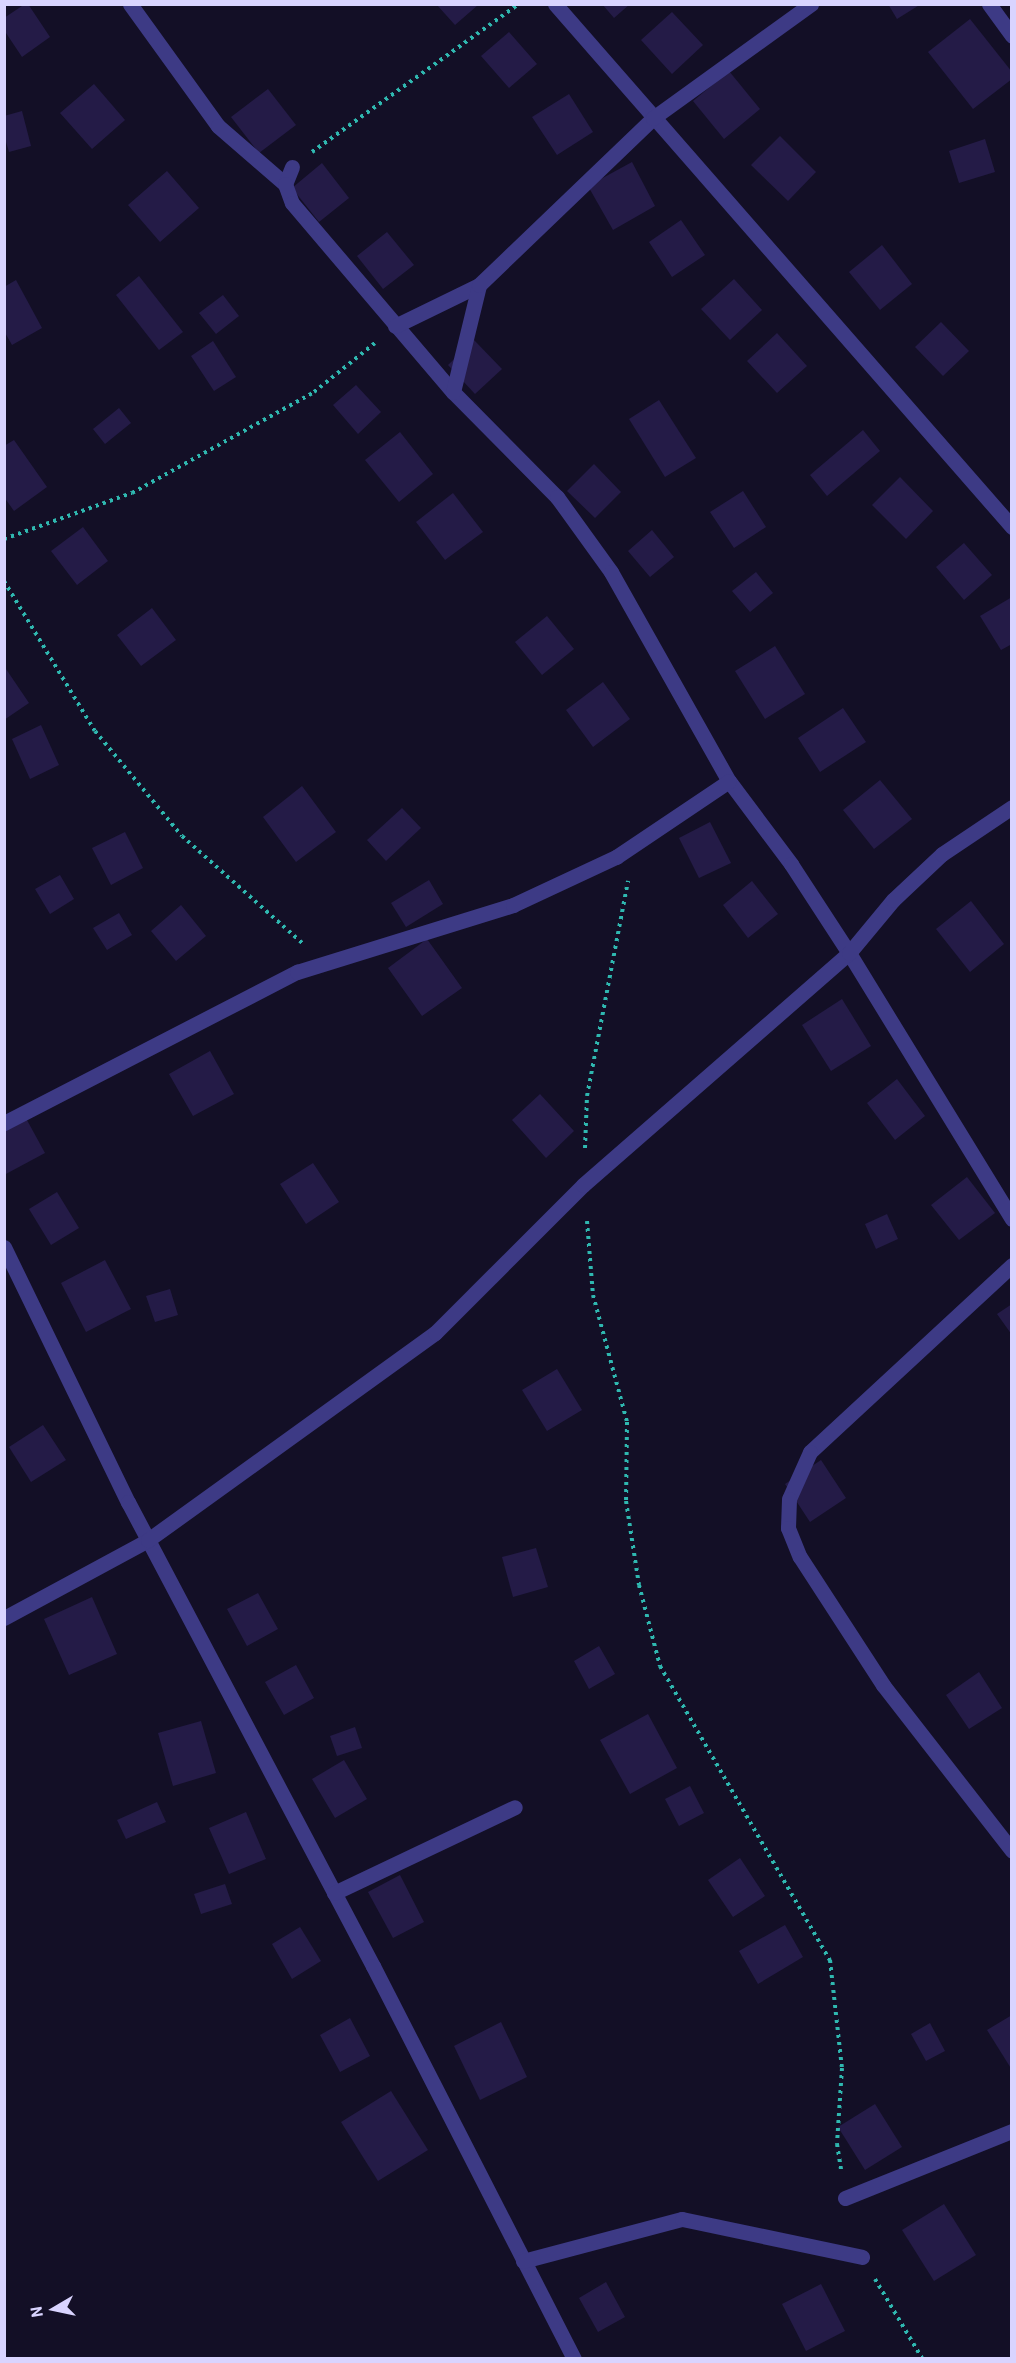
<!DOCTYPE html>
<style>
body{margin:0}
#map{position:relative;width:1016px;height:2363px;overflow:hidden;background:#130f26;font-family:Barlow,sans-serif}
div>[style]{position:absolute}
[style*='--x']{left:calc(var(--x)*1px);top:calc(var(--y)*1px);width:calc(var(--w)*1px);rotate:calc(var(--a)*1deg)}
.building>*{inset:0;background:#241b47}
.path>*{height:4px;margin-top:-2px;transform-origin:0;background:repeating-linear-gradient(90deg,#2fb8b0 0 3px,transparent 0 7.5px)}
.minor>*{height:15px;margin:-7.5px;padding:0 7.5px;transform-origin:7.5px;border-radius:7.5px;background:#3d3a85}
span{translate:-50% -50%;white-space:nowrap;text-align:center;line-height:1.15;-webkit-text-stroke:4.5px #130f26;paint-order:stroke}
.frame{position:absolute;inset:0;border:6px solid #d9d4ff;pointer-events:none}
.north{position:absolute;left:24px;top:2279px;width:60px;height:60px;-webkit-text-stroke:4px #130f26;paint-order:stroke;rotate:261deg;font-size:16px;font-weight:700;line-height:24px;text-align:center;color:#d9d4ff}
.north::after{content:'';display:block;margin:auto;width:21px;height:27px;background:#d9d4ff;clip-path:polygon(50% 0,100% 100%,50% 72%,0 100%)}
</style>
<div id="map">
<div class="building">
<div style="clip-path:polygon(25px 4px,28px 4px,50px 37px,22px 57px,4px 30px,4px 18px)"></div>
<div style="clip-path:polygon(602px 4px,630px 4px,614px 18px)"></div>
<div style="clip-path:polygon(888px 4px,921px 4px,897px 19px)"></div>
<div style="clip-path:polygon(437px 5px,478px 5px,455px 25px)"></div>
<div style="clip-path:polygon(672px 12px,703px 45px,672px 74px,641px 40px)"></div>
<div style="clip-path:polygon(970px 19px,1012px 72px,1012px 79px,973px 109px,928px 52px)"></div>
<div style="clip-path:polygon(509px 32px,537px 64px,509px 88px,481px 56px)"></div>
<div style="clip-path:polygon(729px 71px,760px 109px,724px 139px,693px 101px)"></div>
<div style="clip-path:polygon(94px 84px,125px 120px,92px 149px,60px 113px)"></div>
<div style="clip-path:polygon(268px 89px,296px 125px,259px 153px,231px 117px)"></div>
<div style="clip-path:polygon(569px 94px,593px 132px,557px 155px,532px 117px)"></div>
<div style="clip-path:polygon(22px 111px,31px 146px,9px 152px,4px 135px,4px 116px)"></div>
<div style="clip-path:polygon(780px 136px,816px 172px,788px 201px,751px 165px)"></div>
<div style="clip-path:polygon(985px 139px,995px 172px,959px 183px,949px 151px)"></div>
<div style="clip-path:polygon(632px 162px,655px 206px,613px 230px,588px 186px)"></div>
<div style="clip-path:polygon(322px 163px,349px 198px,319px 222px,292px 188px)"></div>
<div style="clip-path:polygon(167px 171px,199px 208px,160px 242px,128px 205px)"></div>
<div style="clip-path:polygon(681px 220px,705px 255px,672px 277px,649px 242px)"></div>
<div style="clip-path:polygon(387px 232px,414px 265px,383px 289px,357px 256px)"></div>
<div style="clip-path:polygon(882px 245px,912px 284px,880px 310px,849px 272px)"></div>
<div style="clip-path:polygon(139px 276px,183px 332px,159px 350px,116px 295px)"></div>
<div style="clip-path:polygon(734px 279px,762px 310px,730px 340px,701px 309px)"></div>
<div style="clip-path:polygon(16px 280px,42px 328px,12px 345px,4px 331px,4px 287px)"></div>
<div style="clip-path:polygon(223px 295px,239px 316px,216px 334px,199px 313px)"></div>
<div style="clip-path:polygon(941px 322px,969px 351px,943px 376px,915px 347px)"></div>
<div style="clip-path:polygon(777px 333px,807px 366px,777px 393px,747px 361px)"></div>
<div style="clip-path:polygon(474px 340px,502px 369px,475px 394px,448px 365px)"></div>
<div style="clip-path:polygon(213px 341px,236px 377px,214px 391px,191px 356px)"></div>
<div style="clip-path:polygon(356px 385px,381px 412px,358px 434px,333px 405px)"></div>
<div style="clip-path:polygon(659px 400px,696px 458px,665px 477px,629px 419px)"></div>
<div style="clip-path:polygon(119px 408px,131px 423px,105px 444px,93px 429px)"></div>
<div style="clip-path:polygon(863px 430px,880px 451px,827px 496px,810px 475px)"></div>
<div style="clip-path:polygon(400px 432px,433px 474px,399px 502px,365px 460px)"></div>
<div style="clip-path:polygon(14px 440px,47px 487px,14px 511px,4px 497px,4px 446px)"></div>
<div style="clip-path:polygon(594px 464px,621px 492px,595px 518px,567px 491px)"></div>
<div style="clip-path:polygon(900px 477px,933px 511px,906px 539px,872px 505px)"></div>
<div style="clip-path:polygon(743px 491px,766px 527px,734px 548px,710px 512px)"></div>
<div style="clip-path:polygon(453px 493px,483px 532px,445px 560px,416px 522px)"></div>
<div style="clip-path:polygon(83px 527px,108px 561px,77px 585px,51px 551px)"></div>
<div style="clip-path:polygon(652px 530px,674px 557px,650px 577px,628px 551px)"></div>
<div style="clip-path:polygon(964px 543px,992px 575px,964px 600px,936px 567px)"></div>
<div style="clip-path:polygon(756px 572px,773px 593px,750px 612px,732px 591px)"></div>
<div style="clip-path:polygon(1012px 597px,1012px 644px,1001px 650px,980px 616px)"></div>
<div style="clip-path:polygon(152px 608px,176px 640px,141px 666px,117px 635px)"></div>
<div style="clip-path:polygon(547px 616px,574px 649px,542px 675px,515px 642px)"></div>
<div style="clip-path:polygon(775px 646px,805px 694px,765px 719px,735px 671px)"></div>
<div style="clip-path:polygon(4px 666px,29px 703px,4px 720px)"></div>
<div style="clip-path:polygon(603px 682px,630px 719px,593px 747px,566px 710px)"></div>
<div style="clip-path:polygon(843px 708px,866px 742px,820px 772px,798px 738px)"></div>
<div style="clip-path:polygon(41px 725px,59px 765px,30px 779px,12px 739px)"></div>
<div style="clip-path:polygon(880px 780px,912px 819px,874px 849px,843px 810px)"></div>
<div style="clip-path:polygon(302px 786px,336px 832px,296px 862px,263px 817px)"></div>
<div style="clip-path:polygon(402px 808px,421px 828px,386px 861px,367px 840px)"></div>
<div style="clip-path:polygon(710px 822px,731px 863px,699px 878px,679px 838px)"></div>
<div style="clip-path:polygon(125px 832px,143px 868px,111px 885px,92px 848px)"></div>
<div style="clip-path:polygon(60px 875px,74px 899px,50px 914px,35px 889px)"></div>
<div style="clip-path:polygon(429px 880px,443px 904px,406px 927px,391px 903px)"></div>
<div style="clip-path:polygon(752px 881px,778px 914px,748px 938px,723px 905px)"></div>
<div style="clip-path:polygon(971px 901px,1004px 944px,970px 972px,936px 929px)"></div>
<div style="clip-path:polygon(181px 905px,206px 936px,176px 961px,151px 931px)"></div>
<div style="clip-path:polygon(119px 913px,132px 935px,107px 950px,93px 928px)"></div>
<div style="clip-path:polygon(427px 939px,462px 988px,422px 1016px,388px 968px)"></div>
<div style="clip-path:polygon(842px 999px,871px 1046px,831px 1071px,802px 1025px)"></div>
<div style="clip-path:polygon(210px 1051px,234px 1094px,193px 1116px,169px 1074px)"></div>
<div style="clip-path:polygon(897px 1079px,925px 1116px,895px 1140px,867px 1103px)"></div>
<div style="clip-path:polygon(540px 1094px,574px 1131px,546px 1158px,512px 1120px)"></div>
<div style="clip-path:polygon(22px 1111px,45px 1153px,4px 1175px,4px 1120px)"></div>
<div style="clip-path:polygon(313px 1163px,339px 1202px,306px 1224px,280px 1184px)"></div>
<div style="clip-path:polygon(967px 1177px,995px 1213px,959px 1240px,931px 1205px)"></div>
<div style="clip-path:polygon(57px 1192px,79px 1228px,51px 1245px,29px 1209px)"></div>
<div style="clip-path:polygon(887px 1214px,898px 1239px,876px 1249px,865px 1224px)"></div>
<div style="clip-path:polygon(105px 1260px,131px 1309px,86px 1332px,61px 1283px)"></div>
<div style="clip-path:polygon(170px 1289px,178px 1315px,155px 1322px,146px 1296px)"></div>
<div style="clip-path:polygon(1012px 1304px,1012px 1335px,997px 1314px)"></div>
<div style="clip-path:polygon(557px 1369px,582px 1410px,547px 1431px,522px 1390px)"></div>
<div style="clip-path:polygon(43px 1425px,66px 1460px,31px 1482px,9px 1447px)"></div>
<div style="clip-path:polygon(821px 1460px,846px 1498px,810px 1522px,785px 1484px)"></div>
<div style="clip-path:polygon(536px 1548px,548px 1587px,513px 1597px,502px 1557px)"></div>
<div style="clip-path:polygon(258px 1593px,278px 1629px,247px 1646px,227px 1609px)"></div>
<div style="clip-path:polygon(92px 1597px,117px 1654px,69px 1675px,44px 1619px)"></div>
<div style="clip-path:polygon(599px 1646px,615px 1674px,589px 1689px,574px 1661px)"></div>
<div style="clip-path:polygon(296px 1665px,314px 1698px,284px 1715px,265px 1682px)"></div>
<div style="clip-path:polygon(979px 1672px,1002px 1708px,969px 1729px,946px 1695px)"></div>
<div style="clip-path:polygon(648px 1714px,677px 1768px,630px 1794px,600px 1740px)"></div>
<div style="clip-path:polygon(201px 1721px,216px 1773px,173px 1786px,158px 1733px)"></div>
<div style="clip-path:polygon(355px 1727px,362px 1748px,337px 1756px,330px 1736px)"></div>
<div style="clip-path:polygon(344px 1760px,367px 1799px,335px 1818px,312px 1779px)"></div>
<div style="clip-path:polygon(690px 1786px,704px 1813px,679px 1826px,665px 1799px)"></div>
<div style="clip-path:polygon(157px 1802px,166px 1822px,126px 1839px,117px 1820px)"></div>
<div style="clip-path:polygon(246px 1812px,266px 1859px,229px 1874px,209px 1828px)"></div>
<div style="clip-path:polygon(740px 1858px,765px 1896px,733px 1917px,708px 1880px)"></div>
<div style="clip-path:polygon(400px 1875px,424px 1922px,393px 1938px,368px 1892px)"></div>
<div style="clip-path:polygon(225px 1884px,232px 1904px,201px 1914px,194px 1894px)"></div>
<div style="clip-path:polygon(785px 1925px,803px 1957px,758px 1984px,739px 1951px)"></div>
<div style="clip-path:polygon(300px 1927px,321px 1961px,292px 1979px,272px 1944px)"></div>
<div style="clip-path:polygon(1012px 2015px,1012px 2070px,987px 2030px)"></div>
<div style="clip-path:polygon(350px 2018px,370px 2056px,340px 2072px,320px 2035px)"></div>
<div style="clip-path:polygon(501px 2022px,527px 2077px,480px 2100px,454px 2046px)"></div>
<div style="clip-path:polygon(930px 2023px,945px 2051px,926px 2061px,911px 2034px)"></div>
<div style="clip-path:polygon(391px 2091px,428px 2150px,378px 2181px,341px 2122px)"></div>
<div style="clip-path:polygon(875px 2104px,902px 2147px,865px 2170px,838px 2127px)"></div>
<div style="clip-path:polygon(944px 2204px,976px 2255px,934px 2281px,902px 2230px)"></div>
<div style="clip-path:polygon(606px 2282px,625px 2317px,598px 2332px,579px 2298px)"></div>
<div style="clip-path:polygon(821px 2284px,845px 2331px,806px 2351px,782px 2304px)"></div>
</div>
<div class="path">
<div style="--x:312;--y:152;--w:254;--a:-35.6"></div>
<div style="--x:4;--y:539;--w:136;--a:-19.8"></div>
<div style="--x:132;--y:493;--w:208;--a:-29"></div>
<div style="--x:314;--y:392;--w:78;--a:-38.8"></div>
<div style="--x:4;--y:581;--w:175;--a:58.8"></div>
<div style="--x:95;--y:731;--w:136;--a:50.4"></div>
<div style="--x:182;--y:836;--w:161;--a:41.7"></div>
<div style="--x:585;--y:1148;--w:52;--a:-87.8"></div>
<div style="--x:587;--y:1096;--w:219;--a:-79.2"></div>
<div style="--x:587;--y:1221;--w:74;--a:85.4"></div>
<div style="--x:593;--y:1295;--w:131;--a:75"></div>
<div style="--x:627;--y:1422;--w:79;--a:90.7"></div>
<div style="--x:626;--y:1501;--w:85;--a:81.2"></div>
<div style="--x:639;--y:1585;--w:84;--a:75.5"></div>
<div style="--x:660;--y:1666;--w:340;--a:60"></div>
<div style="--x:830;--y:1960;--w:109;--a:83.7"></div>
<div style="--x:842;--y:2068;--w:76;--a:93.8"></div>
<div style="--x:837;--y:2144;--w:26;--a:81"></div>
<div style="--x:875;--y:2279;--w:92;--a:59.3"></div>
</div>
<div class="minor">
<div style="--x:130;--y:4;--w:150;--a:54.2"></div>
<div style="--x:218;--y:126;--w:89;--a:40.9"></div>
<div style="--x:555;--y:4;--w:695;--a:48.85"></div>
<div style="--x:989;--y:4;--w:39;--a:54"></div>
<div style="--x:292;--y:167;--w:18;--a:112"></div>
<div style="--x:285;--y:184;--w:20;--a:70"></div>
<div style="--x:292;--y:203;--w:248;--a:49.6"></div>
<div style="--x:453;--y:392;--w:148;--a:45.3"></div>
<div style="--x:557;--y:497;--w:92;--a:54.2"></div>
<div style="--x:611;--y:572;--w:240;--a:60.6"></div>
<div style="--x:729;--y:781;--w:104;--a:53.2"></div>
<div style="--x:791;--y:864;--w:106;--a:56.9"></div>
<div style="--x:849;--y:953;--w:312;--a:58.5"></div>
<div style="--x:395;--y:326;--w:93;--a:-26"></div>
<div style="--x:453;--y:392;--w:110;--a:-76.3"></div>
<div style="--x:479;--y:285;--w:241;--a:-43.8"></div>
<div style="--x:653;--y:118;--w:195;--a:-35.8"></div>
<div style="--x:4;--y:1123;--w:330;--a:-27.3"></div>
<div style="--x:297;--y:972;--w:226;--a:-17.2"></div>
<div style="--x:513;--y:905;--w:114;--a:-25"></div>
<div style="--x:616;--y:857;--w:136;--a:-33.9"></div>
<div style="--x:4;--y:1247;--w:284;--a:64.1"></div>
<div style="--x:128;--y:1502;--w:525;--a:62.17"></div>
<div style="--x:373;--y:1966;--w:441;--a:62.9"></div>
<div style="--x:1012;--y:1265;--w:275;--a:137.2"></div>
<div style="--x:810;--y:1452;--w:51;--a:114.1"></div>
<div style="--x:789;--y:1499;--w:29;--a:92"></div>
<div style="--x:788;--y:1528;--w:31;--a:68"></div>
<div style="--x:800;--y:1557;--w:153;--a:57"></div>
<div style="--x:883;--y:1685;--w:210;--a:52.1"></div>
<div style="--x:4;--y:1618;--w:164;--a:-28.4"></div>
<div style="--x:148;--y:1540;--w:354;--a:-35.8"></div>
<div style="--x:435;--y:1333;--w:209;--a:-45"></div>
<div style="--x:583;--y:1185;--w:353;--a:-41.1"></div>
<div style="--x:849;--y:953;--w:69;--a:-50.3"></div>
<div style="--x:893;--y:900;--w:67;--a:-43.2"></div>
<div style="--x:942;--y:854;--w:84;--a:-33.9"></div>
<div style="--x:334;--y:1893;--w:200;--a:-25.4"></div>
<div style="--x:845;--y:2198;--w:180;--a:-21.9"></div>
<div style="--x:523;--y:2261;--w:164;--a:-14.8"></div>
<div style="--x:682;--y:2219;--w:184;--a:11.9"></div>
</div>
<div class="frame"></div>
<div class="north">N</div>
</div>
